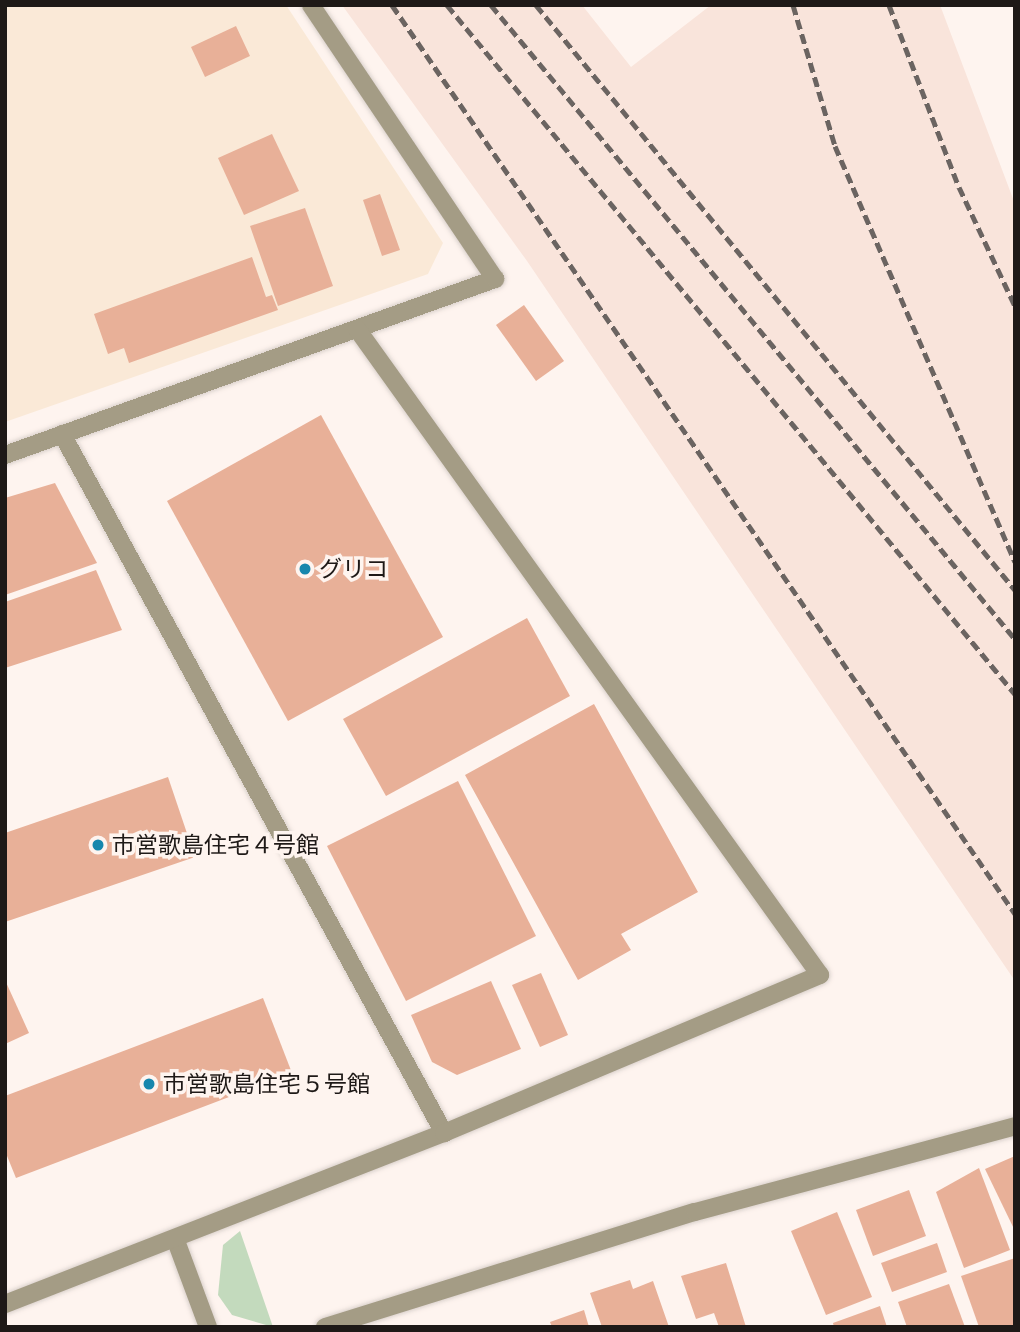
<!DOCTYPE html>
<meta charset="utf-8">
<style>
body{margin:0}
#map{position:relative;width:1020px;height:1332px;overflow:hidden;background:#fef4ef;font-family:Merriweather,"Noto Sans JP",serif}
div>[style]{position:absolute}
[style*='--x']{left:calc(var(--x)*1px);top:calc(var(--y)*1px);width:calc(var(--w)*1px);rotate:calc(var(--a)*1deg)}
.industrial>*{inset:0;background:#fae9d7}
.built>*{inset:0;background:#f9e4db}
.green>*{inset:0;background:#c3dabd}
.building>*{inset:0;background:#e8b098}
.roads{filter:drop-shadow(0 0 2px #dad1cc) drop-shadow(0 0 2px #dad1cc)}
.minor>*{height:18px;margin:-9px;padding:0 9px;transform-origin:9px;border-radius:9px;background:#a49c85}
.rail>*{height:5px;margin-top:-2.5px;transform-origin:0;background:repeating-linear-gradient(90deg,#6b6461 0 10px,transparent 0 15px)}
.dots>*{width:19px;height:19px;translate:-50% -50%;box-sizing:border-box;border:4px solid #fef4ef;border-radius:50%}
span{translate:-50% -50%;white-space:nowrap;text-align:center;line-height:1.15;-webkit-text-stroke:7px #fef4ef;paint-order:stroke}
.poi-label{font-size:23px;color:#1e1917}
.left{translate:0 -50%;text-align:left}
.frame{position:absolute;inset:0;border:7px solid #1e1917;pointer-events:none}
</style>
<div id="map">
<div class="industrial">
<div style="clip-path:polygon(5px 5px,286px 5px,443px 243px,428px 274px,5px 422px)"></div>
</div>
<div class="built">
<div style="clip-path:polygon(342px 5px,582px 5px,631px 67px,711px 5px,940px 5px,1015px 204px,1015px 981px,527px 261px)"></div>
</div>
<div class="green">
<div style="clip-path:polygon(240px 1231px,273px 1327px,232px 1315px,218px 1295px,223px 1245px)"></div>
</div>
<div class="building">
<div style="clip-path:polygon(236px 26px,250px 56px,205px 77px,191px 47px)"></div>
<div style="clip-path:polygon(272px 134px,299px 191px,244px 215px,218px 158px)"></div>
<div style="clip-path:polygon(380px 194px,400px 250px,382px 256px,363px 200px)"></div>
<div style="clip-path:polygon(305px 208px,333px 286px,278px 306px,250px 226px)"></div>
<div style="clip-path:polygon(252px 257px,266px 297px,272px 295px,278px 310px,129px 363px,124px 348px,108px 354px,94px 314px)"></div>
<div style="clip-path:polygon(524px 305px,564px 361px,536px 381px,496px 325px)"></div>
<div style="clip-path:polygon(321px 415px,443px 637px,288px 721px,167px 501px)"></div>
<div style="clip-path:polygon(55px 483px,97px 563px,5px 595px,5px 498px)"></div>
<div style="clip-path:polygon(96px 570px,122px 630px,5px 668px,5px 602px)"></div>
<div style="clip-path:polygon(527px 618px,570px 696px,386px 796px,343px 719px)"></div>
<div style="clip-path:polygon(594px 704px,698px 892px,621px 934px,631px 950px,578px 980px,465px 775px)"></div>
<div style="clip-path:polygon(168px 777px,195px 857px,5px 922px,5px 833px)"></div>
<div style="clip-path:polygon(458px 781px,536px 936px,406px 1001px,327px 846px)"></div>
<div style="clip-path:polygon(541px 973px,568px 1035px,540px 1047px,512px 985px)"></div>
<div style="clip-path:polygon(5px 980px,29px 1033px,5px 1044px)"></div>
<div style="clip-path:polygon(491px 981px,521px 1049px,457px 1075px,432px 1062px,411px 1015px)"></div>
<div style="clip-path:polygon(263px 998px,292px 1073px,16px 1178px,5px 1151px,5px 1096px)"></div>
<div style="clip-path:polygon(1015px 1156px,1015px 1231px,985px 1169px)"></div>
<div style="clip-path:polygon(979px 1168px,1010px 1250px,964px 1268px,936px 1192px)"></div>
<div style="clip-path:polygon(909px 1190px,926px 1236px,873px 1256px,856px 1210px)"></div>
<div style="clip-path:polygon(837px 1212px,872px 1297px,826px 1315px,791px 1231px)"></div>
<div style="clip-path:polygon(937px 1243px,947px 1272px,892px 1292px,881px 1263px)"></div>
<div style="clip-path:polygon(1015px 1258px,1015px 1327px,979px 1327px,961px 1276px)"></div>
<div style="clip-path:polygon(726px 1263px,746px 1327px,719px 1327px,714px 1313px,696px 1319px,681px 1276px)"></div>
<div style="clip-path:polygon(630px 1280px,633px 1289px,653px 1281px,669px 1327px,602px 1327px,590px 1293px)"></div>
<div style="clip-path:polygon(949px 1284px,965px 1327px,907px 1327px,898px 1302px)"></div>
<div style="clip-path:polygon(880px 1306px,887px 1327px,834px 1327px,833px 1323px)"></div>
<div style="clip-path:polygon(584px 1310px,589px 1327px,552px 1327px,550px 1322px)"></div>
</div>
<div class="roads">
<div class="minor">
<div style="--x:62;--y:434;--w:797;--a:61.34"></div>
<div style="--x:5;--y:455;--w:521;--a:-19.76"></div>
<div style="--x:495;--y:279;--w:330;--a:-123.9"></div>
<div style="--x:176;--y:1241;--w:92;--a:69.6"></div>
<div style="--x:5;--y:1304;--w:471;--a:-21.3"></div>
<div style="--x:444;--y:1133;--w:408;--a:-22.8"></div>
<div style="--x:820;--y:975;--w:795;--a:-125.63"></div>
<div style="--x:325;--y:1327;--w:387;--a:-17.3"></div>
<div style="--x:695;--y:1212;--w:331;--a:-15"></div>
</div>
</div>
<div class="rail">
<div style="--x:392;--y:5;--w:1102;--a:55.57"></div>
<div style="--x:447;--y:5;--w:893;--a:50.5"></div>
<div style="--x:491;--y:5;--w:823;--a:50.43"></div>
<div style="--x:536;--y:5;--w:756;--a:50.69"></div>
<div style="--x:793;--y:5;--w:147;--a:73.4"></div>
<div style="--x:835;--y:146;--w:453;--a:66.6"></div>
<div style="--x:889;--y:5;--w:195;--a:69"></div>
<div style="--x:959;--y:187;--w:132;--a:64.8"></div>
</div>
<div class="dots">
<div style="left:305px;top:569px;background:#1787ad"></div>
<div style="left:98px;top:845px;background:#1787ad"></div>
<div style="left:149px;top:1084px;background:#1787ad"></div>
</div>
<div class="poi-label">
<span class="left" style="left:319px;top:569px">グリコ</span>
<span class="left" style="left:112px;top:845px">市営歌島住宅４号館</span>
<span class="left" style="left:163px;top:1084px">市営歌島住宅５号館</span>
</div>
<div class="frame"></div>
</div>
